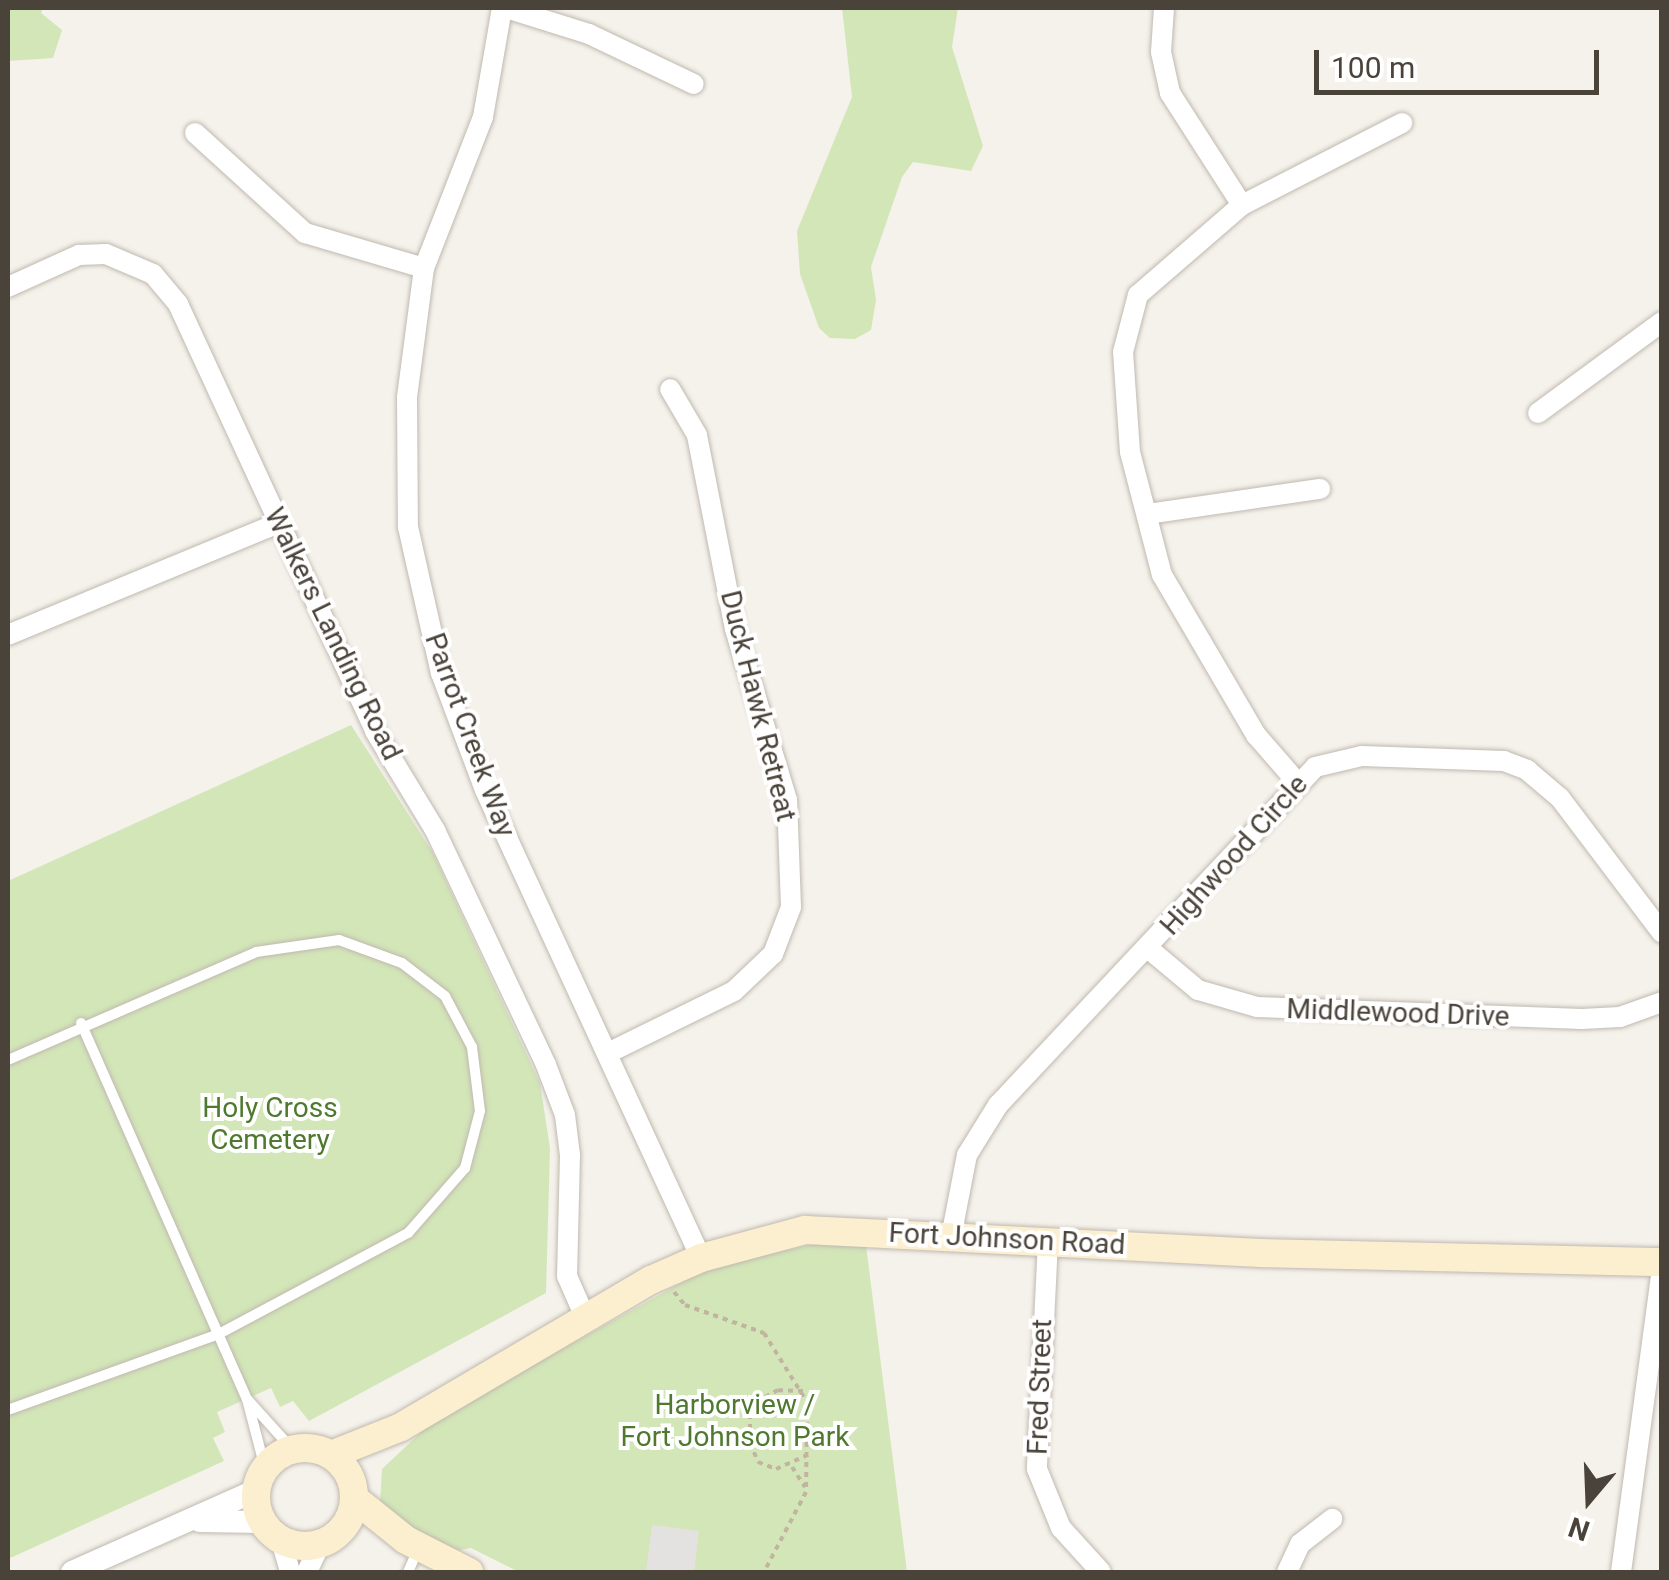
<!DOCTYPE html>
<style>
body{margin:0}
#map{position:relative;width:1669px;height:1580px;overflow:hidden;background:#f5f2ec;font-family:Roboto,sans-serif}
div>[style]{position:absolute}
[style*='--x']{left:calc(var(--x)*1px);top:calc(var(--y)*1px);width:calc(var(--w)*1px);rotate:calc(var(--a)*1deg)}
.green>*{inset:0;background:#d3e6b8}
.parking>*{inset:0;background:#e4e2e0}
.path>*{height:4px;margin-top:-2px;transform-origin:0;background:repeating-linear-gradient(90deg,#c1b4a1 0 5px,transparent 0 10px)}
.roads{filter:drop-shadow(0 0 2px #c0b9af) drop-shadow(0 0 2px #c0b9af)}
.service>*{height:10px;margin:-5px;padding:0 5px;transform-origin:5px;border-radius:5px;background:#fff}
.minor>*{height:20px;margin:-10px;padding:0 10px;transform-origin:10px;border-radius:10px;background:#fff}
.tertiary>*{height:22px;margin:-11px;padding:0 11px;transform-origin:11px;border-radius:11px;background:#fff}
.secondary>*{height:28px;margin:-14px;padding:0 14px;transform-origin:14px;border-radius:14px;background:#fcefcf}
.secondary>.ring{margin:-14px;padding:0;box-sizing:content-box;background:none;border:28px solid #fcefcf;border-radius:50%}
span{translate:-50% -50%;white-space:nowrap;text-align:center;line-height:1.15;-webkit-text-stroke:8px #fff;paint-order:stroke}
.street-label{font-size:28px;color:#49433a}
.park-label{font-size:28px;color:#4e792f}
.frame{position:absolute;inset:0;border:10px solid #49433a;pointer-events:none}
.north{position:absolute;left:1539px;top:1450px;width:100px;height:100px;-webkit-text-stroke:8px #fff;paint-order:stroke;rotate:199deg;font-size:28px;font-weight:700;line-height:40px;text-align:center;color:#49433a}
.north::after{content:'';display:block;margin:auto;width:35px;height:45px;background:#49433a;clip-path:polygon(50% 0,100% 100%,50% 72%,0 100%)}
.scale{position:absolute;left:1314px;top:50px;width:285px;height:45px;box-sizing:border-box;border:5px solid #49433a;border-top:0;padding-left:12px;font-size:30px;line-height:35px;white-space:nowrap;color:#49433a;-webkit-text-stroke:8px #fff;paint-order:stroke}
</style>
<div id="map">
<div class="green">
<div style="clip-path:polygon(8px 8px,43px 8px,41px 13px,62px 30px,53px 58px,8px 61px)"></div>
<div style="clip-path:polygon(842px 8px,958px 8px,952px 47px,983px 146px,971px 171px,913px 162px,902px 177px,871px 267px,876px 300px,871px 330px,855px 339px,830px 338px,819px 328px,800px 274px,797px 231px,852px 97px)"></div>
<div style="clip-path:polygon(351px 725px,433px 853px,540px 1083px,550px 1148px,546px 1293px,309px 1421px,293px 1401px,280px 1407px,271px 1388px,217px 1412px,225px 1432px,213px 1438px,224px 1461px,8px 1559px,8px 881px)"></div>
<div style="clip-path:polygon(814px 1244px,866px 1245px,907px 1572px,519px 1572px,471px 1548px,455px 1551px,395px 1520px,380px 1503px,382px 1469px,434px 1420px,706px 1269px)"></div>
</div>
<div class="parking">
<div style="clip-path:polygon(652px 1525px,699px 1531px,694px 1572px,646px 1572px)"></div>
</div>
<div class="path">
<div style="--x:674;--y:1292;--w:17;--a:50"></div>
<div style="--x:685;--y:1305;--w:84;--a:19.5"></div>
<div style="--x:764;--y:1333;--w:81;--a:58.1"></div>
<div style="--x:807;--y:1402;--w:90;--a:90.6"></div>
<div style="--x:806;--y:1492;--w:90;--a:117.7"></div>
<div style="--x:803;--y:1391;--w:25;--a:-178"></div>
<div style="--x:778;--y:1390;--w:21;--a:152"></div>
<div style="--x:759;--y:1400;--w:17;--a:123"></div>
<div style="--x:750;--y:1414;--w:29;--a:90"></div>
<div style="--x:750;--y:1443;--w:21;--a:67"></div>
<div style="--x:758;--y:1462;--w:19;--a:21"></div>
<div style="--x:776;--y:1469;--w:36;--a:-24"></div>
<div style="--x:792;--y:1467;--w:24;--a:57"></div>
</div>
<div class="roads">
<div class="service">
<div style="--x:81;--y:1023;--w:411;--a:66.2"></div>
<div style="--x:247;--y:1399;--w:71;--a:75.4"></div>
<div style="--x:8;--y:1060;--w:270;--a:-23.5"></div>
<div style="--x:256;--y:952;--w:84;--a:-8.2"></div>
<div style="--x:339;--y:940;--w:67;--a:20.1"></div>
<div style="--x:402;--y:963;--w:54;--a:37.5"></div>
<div style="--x:445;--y:996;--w:58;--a:62.1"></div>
<div style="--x:472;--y:1047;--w:64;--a:82.9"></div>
<div style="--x:480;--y:1111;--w:59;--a:104.7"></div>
<div style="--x:465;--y:1168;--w:86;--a:131.2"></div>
<div style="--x:408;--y:1233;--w:214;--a:151.9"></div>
<div style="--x:219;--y:1334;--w:224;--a:160.2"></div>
<div style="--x:248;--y:1400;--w:67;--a:48"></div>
<div style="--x:408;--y:1572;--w:27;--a:-66"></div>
</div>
<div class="minor">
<div style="--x:502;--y:8;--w:111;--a:99.9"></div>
<div style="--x:483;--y:117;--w:162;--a:111.3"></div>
<div style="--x:424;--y:268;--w:130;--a:97.5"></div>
<div style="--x:407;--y:397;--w:130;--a:89.6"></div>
<div style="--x:408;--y:527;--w:150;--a:77.3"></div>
<div style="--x:441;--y:673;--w:125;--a:69.4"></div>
<div style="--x:485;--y:790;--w:515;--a:65.22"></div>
<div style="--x:506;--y:8;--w:87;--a:17.4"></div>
<div style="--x:589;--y:34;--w:116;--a:25.5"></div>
<div style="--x:1164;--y:8;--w:44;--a:93.9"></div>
<div style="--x:1161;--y:52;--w:42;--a:77.6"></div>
<div style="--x:1170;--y:93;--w:133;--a:57.3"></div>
<div style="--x:195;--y:133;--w:149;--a:42.3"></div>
<div style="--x:305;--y:233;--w:124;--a:16.4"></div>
<div style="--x:8;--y:287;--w:78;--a:-24.3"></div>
<div style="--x:79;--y:255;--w:27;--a:-2"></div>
<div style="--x:106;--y:254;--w:51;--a:23.1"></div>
<div style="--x:153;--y:274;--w:39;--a:50"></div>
<div style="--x:178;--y:304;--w:470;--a:65.2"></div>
<div style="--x:375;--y:731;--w:116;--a:58.8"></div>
<div style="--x:435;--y:830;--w:260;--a:64.7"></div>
<div style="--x:546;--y:1065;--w:53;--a:69.2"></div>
<div style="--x:565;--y:1115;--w:40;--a:82.9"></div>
<div style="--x:570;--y:1155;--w:121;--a:91.4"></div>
<div style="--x:567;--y:1276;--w:45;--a:66.3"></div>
<div style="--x:1538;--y:413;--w:154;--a:-36.3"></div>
<div style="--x:1148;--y:514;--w:174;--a:-8.3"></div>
<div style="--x:8;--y:635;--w:292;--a:-22.5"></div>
<div style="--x:1296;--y:781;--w:61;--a:-131"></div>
<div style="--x:1256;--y:735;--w:186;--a:-120.4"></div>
<div style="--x:1162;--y:575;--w:127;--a:-104.6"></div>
<div style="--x:1130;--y:452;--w:100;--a:-94"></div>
<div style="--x:1123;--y:352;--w:59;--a:-75.3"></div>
<div style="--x:1138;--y:295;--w:138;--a:-40.9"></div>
<div style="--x:1242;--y:205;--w:180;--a:-27.1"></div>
<div style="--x:1149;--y:949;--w:64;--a:39.9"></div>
<div style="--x:1198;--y:990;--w:61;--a:16.1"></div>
<div style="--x:1257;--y:1007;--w:325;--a:2.1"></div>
<div style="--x:1582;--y:1019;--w:38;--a:-3"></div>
<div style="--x:1620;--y:1017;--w:45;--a:-19.7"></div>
<div style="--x:608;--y:1053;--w:140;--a:-26.2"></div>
<div style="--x:734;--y:991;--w:54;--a:-43.5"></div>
<div style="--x:773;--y:954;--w:50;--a:-69"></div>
<div style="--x:791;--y:907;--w:107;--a:-92.1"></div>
<div style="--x:787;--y:800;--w:179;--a:-106.9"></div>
<div style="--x:735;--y:629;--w:198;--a:-101.1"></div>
<div style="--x:697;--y:435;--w:53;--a:-120.4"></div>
<div style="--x:951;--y:1237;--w:84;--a:-79"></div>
<div style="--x:967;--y:1155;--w:59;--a:-58.2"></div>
<div style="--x:998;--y:1105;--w:463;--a:-46.8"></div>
<div style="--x:1315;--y:767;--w:48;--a:-13.2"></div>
<div style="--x:1362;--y:756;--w:142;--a:2"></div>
<div style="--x:1504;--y:761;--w:25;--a:21"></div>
<div style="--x:1527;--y:770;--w:43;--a:40.3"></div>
<div style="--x:1560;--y:798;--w:169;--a:52.9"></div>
<div style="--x:1048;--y:1241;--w:228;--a:92.8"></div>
<div style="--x:1037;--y:1469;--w:64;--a:67.9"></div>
<div style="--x:1061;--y:1528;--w:59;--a:47.7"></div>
<div style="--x:281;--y:1540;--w:33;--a:74"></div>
<div style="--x:307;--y:1572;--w:31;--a:-65"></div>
<div style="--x:1287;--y:1572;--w:31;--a:-65"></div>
<div style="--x:1300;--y:1544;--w:41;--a:-38"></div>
<div style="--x:1621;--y:1572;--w:305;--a:-82.3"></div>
</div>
<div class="tertiary">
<div style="--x:200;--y:1521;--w:63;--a:0.9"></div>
<div style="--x:72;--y:1572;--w:202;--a:-23.9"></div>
</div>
<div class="secondary">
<div class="ring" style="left:256px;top:1448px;width:70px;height:70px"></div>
<div style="--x:331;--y:1455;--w:75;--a:-21.8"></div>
<div style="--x:401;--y:1427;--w:290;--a:-30.5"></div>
<div style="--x:651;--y:1280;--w:55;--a:-23.7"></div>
<div style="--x:701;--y:1258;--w:108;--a:-15.1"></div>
<div style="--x:805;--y:1230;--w:457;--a:2.9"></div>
<div style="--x:1261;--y:1253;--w:401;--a:1.3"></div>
<div style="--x:355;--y:1499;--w:65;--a:38.8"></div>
<div style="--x:406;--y:1540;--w:71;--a:26.9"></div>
</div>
</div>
<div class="street-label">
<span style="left:333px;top:634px;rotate:64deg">Walkers Landing Road</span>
<span style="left:758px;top:706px;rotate:76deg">Duck Hawk Retreat</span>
<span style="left:470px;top:735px;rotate:70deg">Parrot Creek Way</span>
<span style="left:1234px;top:855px;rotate:-48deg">Highwood Circle</span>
<span style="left:1398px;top:1013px;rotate:2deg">Middlewood Drive</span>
<span style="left:1007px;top:1239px;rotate:3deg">Fort Johnson Road</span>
<span style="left:1040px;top:1387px;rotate:-88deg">Fred Street</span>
</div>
<div class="park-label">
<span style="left:270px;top:1124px">Holy Cross<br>Cemetery</span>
<span style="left:735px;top:1421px">Harborview /<br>Fort Johnson Park</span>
</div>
<div class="frame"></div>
<div class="north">N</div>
<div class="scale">100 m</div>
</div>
